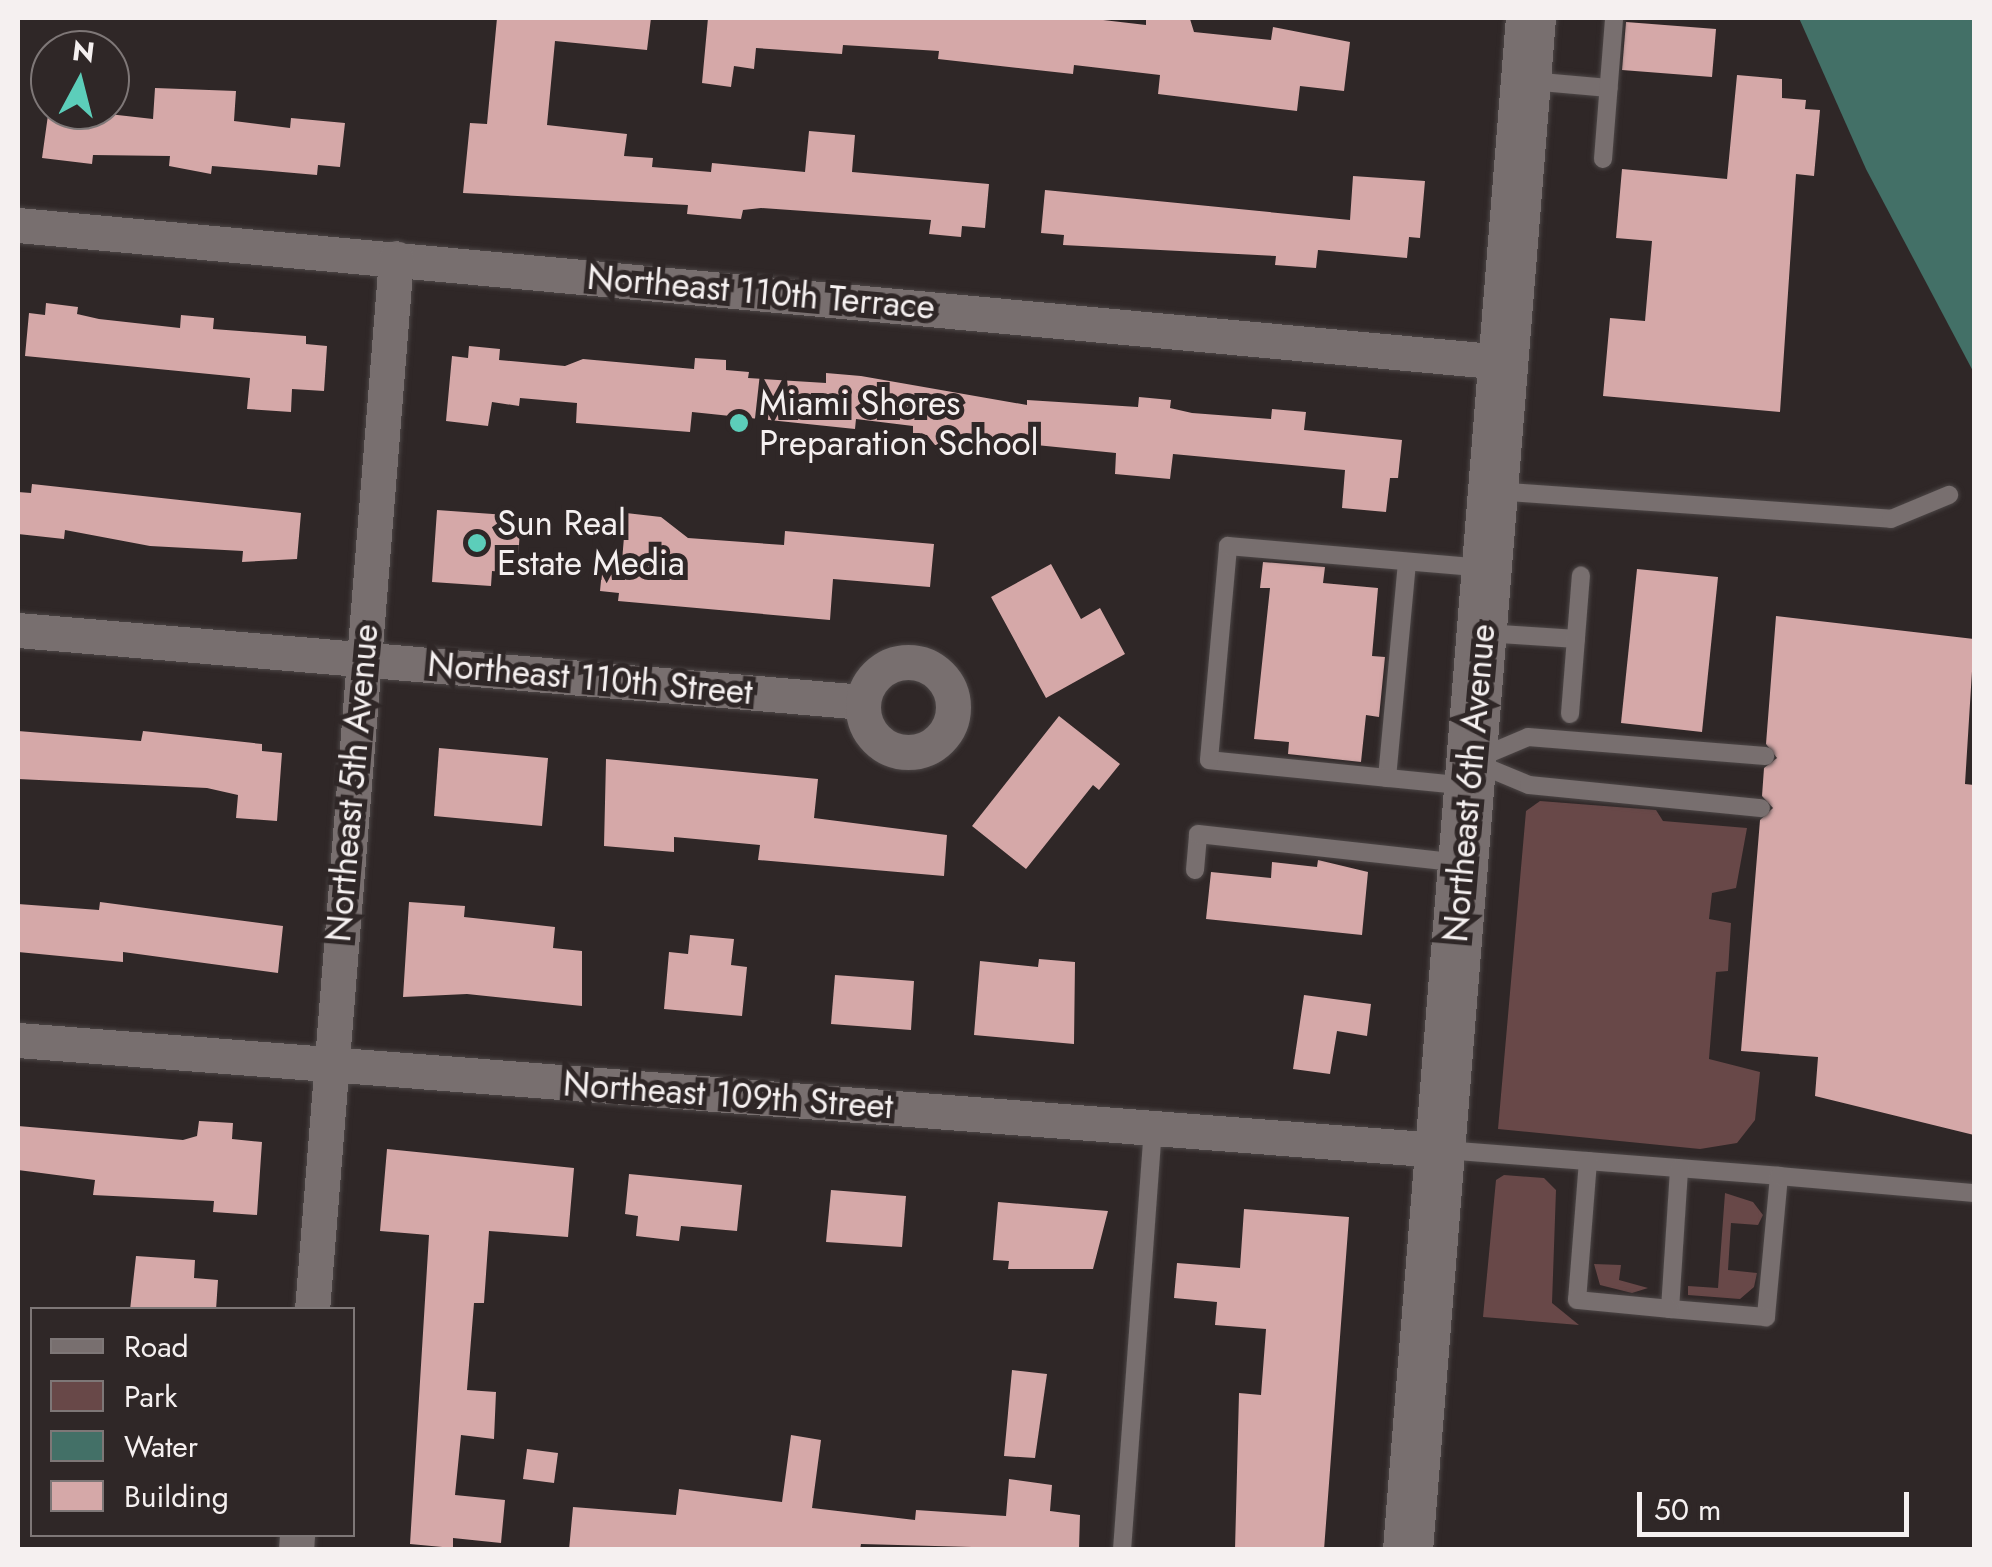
<!DOCTYPE html>
<style>
body{margin:0}
#map{position:relative;width:1992px;height:1567px;overflow:hidden;background:#2f2727;font-family:Jost,sans-serif}
div>[style]{position:absolute}
[style*='--x']{left:calc(var(--x)*1px);top:calc(var(--y)*1px);width:calc(var(--w)*1px);rotate:calc(var(--a)*1deg)}
.green>*{inset:0;background:#684848}
.water>*{inset:0;background:#437067}
.building>*{inset:0;background:#d5a8a8}
.roads{filter:drop-shadow(0 0 2px #4c4646) drop-shadow(0 0 2px #4c4646)}
.service>*{height:18px;margin:-9px;padding:0 9px;transform-origin:9px;border-radius:9px;background:#786f6f}
.minor>*{height:35px;margin:-17.5px;padding:0 17.5px;transform-origin:17.5px;border-radius:17.5px;background:#786f6f}
.minor>.ring{margin:-17.5px;padding:0;box-sizing:content-box;background:none;border:35px solid #786f6f;border-radius:50%}
.secondary>*{height:50px;margin:-25px;padding:0 25px;transform-origin:25px;border-radius:25px;background:#786f6f}
.dots>*{width:28px;height:28px;translate:-50% -50%;box-sizing:border-box;border:5px solid #2f2727;border-radius:50%}
span{translate:-50% -50%;white-space:nowrap;text-align:center;line-height:1.15;-webkit-text-stroke:10px #2f2727;paint-order:stroke}
.street-label{font-size:35px;color:#f5f0f0}
.poi-label{font-size:35px;color:#f5f0f0}
.left{translate:0 -50%;text-align:left}
.frame{position:absolute;inset:0;border:20px solid #f5f0f0;pointer-events:none}
.legend{position:absolute;left:30px;top:1307px;width:325px;height:230px;box-sizing:border-box;background:#2f2727;border:2px solid #7e7777;margin:0;padding:12px 18px;list-style:none;font-size:30px;color:#f5f0f0}
.legend li{display:flex;align-items:center;gap:20px;height:50px}
.legend b{width:50px;border:2px solid #7e7777}
.north{position:absolute;left:30px;top:30px;width:100px;height:100px;box-sizing:border-box;background:#2f2727;border:2px solid #7e7777;border-radius:50%;rotate:7deg;font-size:28px;font-weight:700;line-height:40px;text-align:center;color:#f5f0f0}
.north::after{content:'';display:block;margin:auto;width:35px;height:45px;background:#5cceba;clip-path:polygon(50% 0,100% 100%,50% 72%,0 100%)}
.scale{position:absolute;left:1637px;top:1492px;width:272px;height:45px;box-sizing:border-box;border:5px solid #f5f0f0;border-top:0;padding-left:12px;font-size:30px;line-height:35px;white-space:nowrap;color:#f5f0f0;-webkit-text-stroke:8px #2f2727;paint-order:stroke}
</style>
<div id="map">
<div class="green">
<div style="clip-path:polygon(1540px 801px,1656px 810px,1663px 821px,1747px 828px,1736px 888px,1712px 893px,1709px 919px,1731px 923px,1728px 971px,1716px 972px,1709px 1059px,1760px 1072px,1755px 1120px,1737px 1143px,1700px 1149px,1498px 1129px,1526px 811px)"></div>
<div style="clip-path:polygon(1504px 1175px,1544px 1178px,1556px 1190px,1552px 1303px,1579px 1325px,1483px 1317px,1496px 1180px)"></div>
<div style="clip-path:polygon(1725px 1193px,1753px 1202px,1763px 1215px,1758px 1225px,1731px 1223px,1728px 1270px,1757px 1273px,1754px 1287px,1740px 1299px,1688px 1295px,1688px 1286px,1718px 1288px)"></div>
<div style="clip-path:polygon(1594px 1264px,1621px 1265px,1619px 1280px,1648px 1288px,1632px 1293px,1600px 1285px)"></div>
</div>
<div class="water">
<div style="clip-path:polygon(1799px 18px,1974px 18px,1974px 373px,1866px 169px)"></div>
</div>
<div class="building">
<div style="clip-path:polygon(497px 18px,651px 18px,647px 50px,555px 41px,547px 125px,627px 134px,624px 156px,653px 158px,652px 167px,711px 172px,712px 163px,805px 172px,809px 131px,855px 135px,852px 172px,989px 184px,985px 228px,962px 226px,961px 237px,929px 234px,931px 220px,761px 208px,743px 210px,741px 219px,687px 214px,688px 205px,463px 193px,470px 123px,487px 124px)"></div>
<div style="clip-path:polygon(708px 18px,1086px 18px,1146px 25px,1146px 18px,1174px 18px,1190px 19px,1194px 32px,1271px 40px,1273px 27px,1350px 42px,1344px 91px,1300px 86px,1297px 111px,1158px 94px,1160px 75px,1074px 65px,1073px 74px,938px 59px,939px 51px,843px 45px,842px 54px,756px 48px,754px 69px,734px 66px,731px 87px,702px 83px)"></div>
<div style="clip-path:polygon(1626px 22px,1716px 29px,1712px 77px,1622px 70px)"></div>
<div style="clip-path:polygon(1737px 75px,1782px 79px,1782px 98px,1806px 100px,1805px 109px,1820px 110px,1814px 176px,1796px 174px,1780px 412px,1603px 396px,1610px 318px,1645px 321px,1652px 241px,1616px 238px,1622px 169px,1727px 179px)"></div>
<div style="clip-path:polygon(155px 88px,236px 91px,234px 121px,290px 128px,291px 118px,345px 123px,340px 167px,318px 165px,317px 175px,212px 166px,211px 174px,169px 166px,170px 156px,93px 155px,92px 164px,42px 158px,48px 115px,73px 110px,153px 119px)"></div>
<div style="clip-path:polygon(1353px 176px,1425px 181px,1420px 238px,1409px 237px,1407px 258px,1318px 250px,1316px 268px,1275px 265px,1276px 256px,1063px 245px,1064px 235px,1041px 233px,1045px 190px,1350px 220px)"></div>
<div style="clip-path:polygon(46px 303px,78px 307px,77px 314px,99px 319px,180px 328px,181px 315px,214px 318px,213px 329px,306px 336px,306px 344px,327px 346px,324px 391px,292px 389px,291px 412px,247px 409px,250px 378px,25px 356px,29px 313px,45px 315px)"></div>
<div style="clip-path:polygon(469px 346px,500px 349px,499px 360px,565px 366px,583px 359px,694px 369px,695px 358px,726px 360px,726px 370px,749px 372px,748px 378px,826px 383px,826px 373px,861px 376px,1027px 405px,1027px 400px,1138px 407px,1139px 397px,1171px 400px,1170px 408px,1192px 413px,1271px 419px,1272px 409px,1306px 412px,1304px 430px,1402px 440px,1398px 478px,1390px 478px,1386px 512px,1342px 508px,1345px 470px,1173px 454px,1170px 479px,1115px 474px,1116px 453px,966px 438px,965px 447px,935px 445px,927px 435px,913px 434px,913px 426px,856px 419px,855px 429px,692px 412px,690px 432px,576px 423px,577px 403px,520px 398px,519px 406px,492px 402px,488px 426px,446px 421px,452px 356px,468px 358px)"></div>
<div style="clip-path:polygon(32px 484px,301px 513px,297px 559px,242px 562px,243px 551px,150px 546px,65px 530px,64px 539px,18px 534px,18px 492px,31px 493px)"></div>
<div style="clip-path:polygon(437px 510px,521px 516px,517px 573px,492px 571px,491px 586px,432px 582px)"></div>
<div style="clip-path:polygon(626px 513px,661px 517px,688px 538px,784px 545px,785px 531px,934px 544px,930px 587px,833px 579px,830px 620px,618px 601px,619px 593px,600px 591px,603px 560px,622px 561px)"></div>
<div style="clip-path:polygon(1263px 562px,1325px 567px,1323px 583px,1378px 588px,1372px 656px,1385px 657px,1379px 717px,1366px 715px,1361px 762px,1288px 754px,1289px 742px,1254px 739px,1270px 588px,1260px 588px)"></div>
<div style="clip-path:polygon(1051px 564px,1081px 619px,1100px 608px,1125px 654px,1046px 698px,991px 597px)"></div>
<div style="clip-path:polygon(1637px 569px,1718px 577px,1702px 732px,1621px 723px)"></div>
<div style="clip-path:polygon(1776px 616px,1974px 639px,1965px 784px,1974px 785px,1974px 1135px,1815px 1096px,1818px 1057px,1741px 1051px,1760px 820px,1773px 808px,1762px 796px,1764px 768px,1777px 758px,1766px 744px)"></div>
<div style="clip-path:polygon(1059px 716px,1120px 764px,1099px 790px,1093px 785px,1026px 869px,972px 826px)"></div>
<div style="clip-path:polygon(18px 731px,141px 741px,143px 731px,262px 744px,262px 751px,282px 753px,277px 821px,236px 818px,238px 795px,207px 788px,18px 779px)"></div>
<div style="clip-path:polygon(439px 748px,548px 758px,542px 826px,434px 816px)"></div>
<div style="clip-path:polygon(606px 759px,818px 779px,814px 818px,947px 835px,944px 876px,758px 860px,760px 845px,674px 837px,674px 852px,604px 846px)"></div>
<div style="clip-path:polygon(1318px 860px,1368px 872px,1362px 935px,1206px 919px,1211px 872px,1271px 878px,1272px 862px,1317px 867px)"></div>
<div style="clip-path:polygon(100px 902px,283px 926px,278px 973px,123px 952px,123px 962px,18px 952px,18px 904px,99px 910px)"></div>
<div style="clip-path:polygon(409px 902px,465px 906px,464px 917px,555px 927px,553px 948px,582px 951px,582px 1006px,467px 994px,403px 997px)"></div>
<div style="clip-path:polygon(690px 935px,734px 939px,731px 965px,747px 967px,742px 1016px,664px 1009px,669px 952px,688px 954px)"></div>
<div style="clip-path:polygon(1039px 959px,1075px 962px,1074px 1044px,974px 1035px,980px 961px,1038px 967px)"></div>
<div style="clip-path:polygon(835px 975px,914px 981px,911px 1030px,831px 1024px)"></div>
<div style="clip-path:polygon(1304px 995px,1371px 1004px,1367px 1036px,1337px 1031px,1330px 1074px,1293px 1069px)"></div>
<div style="clip-path:polygon(199px 1121px,233px 1123px,232px 1139px,262px 1142px,257px 1215px,213px 1212px,214px 1201px,93px 1195px,95px 1180px,18px 1170px,18px 1126px,183px 1140px,197px 1136px)"></div>
<div style="clip-path:polygon(387px 1149px,574px 1168px,568px 1237px,489px 1231px,484px 1303px,474px 1303px,467px 1390px,496px 1392px,494px 1439px,461px 1435px,455px 1495px,505px 1500px,501px 1543px,453px 1538px,453px 1548px,410px 1544px,429px 1235px,380px 1231px)"></div>
<div style="clip-path:polygon(629px 1174px,742px 1185px,737px 1231px,681px 1226px,679px 1241px,636px 1236px,638px 1216px,625px 1214px)"></div>
<div style="clip-path:polygon(831px 1190px,906px 1196px,902px 1247px,826px 1242px)"></div>
<div style="clip-path:polygon(998px 1202px,1108px 1211px,1093px 1269px,1008px 1269px,1009px 1261px,993px 1260px)"></div>
<div style="clip-path:polygon(1244px 1209px,1349px 1217px,1324px 1550px,1235px 1550px,1239px 1393px,1261px 1395px,1266px 1329px,1215px 1325px,1217px 1302px,1174px 1298px,1177px 1263px,1240px 1268px)"></div>
<div style="clip-path:polygon(136px 1256px,195px 1260px,194px 1278px,218px 1280px,216px 1310px,130px 1310px)"></div>
<div style="clip-path:polygon(1012px 1370px,1047px 1374px,1035px 1458px,1004px 1456px)"></div>
<div style="clip-path:polygon(791px 1435px,821px 1440px,812px 1508px,915px 1520px,916px 1510px,1006px 1516px,1009px 1479px,1052px 1485px,1050px 1511px,1080px 1515px,1079px 1550px,861px 1544px,860px 1550px,569px 1550px,573px 1507px,676px 1515px,679px 1489px,782px 1502px)"></div>
<div style="clip-path:polygon(527px 1449px,558px 1453px,554px 1483px,523px 1479px)"></div>
</div>
<div class="roads">
<div class="service">
<div style="--x:1530;--y:81;--w:79;--a:5.1"></div>
<div style="--x:1603;--y:159;--w:141;--a:-85.5"></div>
<div style="--x:1494;--y:491;--w:398;--a:4"></div>
<div style="--x:1891;--y:519;--w:63;--a:-22.5"></div>
<div style="--x:1486;--y:633;--w:90;--a:3.8"></div>
<div style="--x:1570;--y:714;--w:139;--a:-85.5"></div>
<div style="--x:1476;--y:759;--w:56;--a:-22.9"></div>
<div style="--x:1528;--y:737;--w:238;--a:4.6"></div>
<div style="--x:1476;--y:763;--w:57;--a:22.5"></div>
<div style="--x:1529;--y:785;--w:233;--a:5.7"></div>
<div style="--x:1387;--y:778;--w:217;--a:-84.7"></div>
<div style="--x:1468;--y:786;--w:260;--a:-174.3"></div>
<div style="--x:1209;--y:760;--w:215;--a:-84.9"></div>
<div style="--x:1228;--y:546;--w:259;--a:4.9"></div>
<div style="--x:1195;--y:870;--w:36;--a:-85"></div>
<div style="--x:1198;--y:834;--w:266;--a:6.3"></div>
<div style="--x:1444;--y:1150;--w:336;--a:4.4"></div>
<div style="--x:1779;--y:1176;--w:142;--a:95.3"></div>
<div style="--x:1766;--y:1317;--w:96;--a:-175.2"></div>
<div style="--x:1670;--y:1309;--w:141;--a:-86.3"></div>
<div style="--x:1588;--y:1161;--w:139;--a:94.5"></div>
<div style="--x:1577;--y:1300;--w:93;--a:5.5"></div>
<div style="--x:1779;--y:1176;--w:196;--a:5"></div>
<div style="--x:1122;--y:1550;--w:424;--a:-85.8"></div>
</div>
<div class="minor">
<div style="--x:18;--y:225;--w:1492;--a:5.27"></div>
<div style="--x:18;--y:630;--w:848;--a:4.87"></div>
<div class="ring" style="left:863px;top:662px;width:55px;height:55px"></div>
<div style="--x:18;--y:1040;--w:1424;--a:4.43"></div>
<div style="--x:312;--y:1310;--w:1055;--a:-85.43"></div>
<div style="--x:296;--y:1550;--w:16;--a:-86"></div>
</div>
<div class="secondary">
<div style="--x:1408;--y:1550;--w:1537;--a:-85.41"></div>
</div>
</div>
<div class="dots">
<div style="left:739px;top:423px;background:#5cceba"></div>
<div style="left:477px;top:543px;background:#5cceba"></div>
</div>
<div class="street-label">
<span style="left:761px;top:292px;rotate:5deg">Northeast 110th Terrace</span>
<span style="left:590px;top:678px;rotate:5deg">Northeast 110th Street</span>
<span style="left:352px;top:783px;rotate:-85deg">Northeast 5th Avenue</span>
<span style="left:1469px;top:783px;rotate:-85deg">Northeast 6th Avenue</span>
<span style="left:728px;top:1095px;rotate:4deg">Northeast 109th Street</span>
</div>
<div class="poi-label">
<span class="left" style="left:759px;top:423px">Miami Shores<br>Preparation School</span>
<span class="left" style="left:497px;top:543px">Sun Real<br>Estate Media</span>
</div>
<div class="frame"></div>
<ul class="legend">
<li><b style="height:12px;background:#786f6f"></b>Road</li>
<li><b style="height:28px;background:#684848"></b>Park</li>
<li><b style="height:28px;background:#437067"></b>Water</li>
<li><b style="height:28px;background:#d5a8a8"></b>Building</li>
</ul>
<div class="north">N</div>
<div class="scale">50 m</div>
</div>
